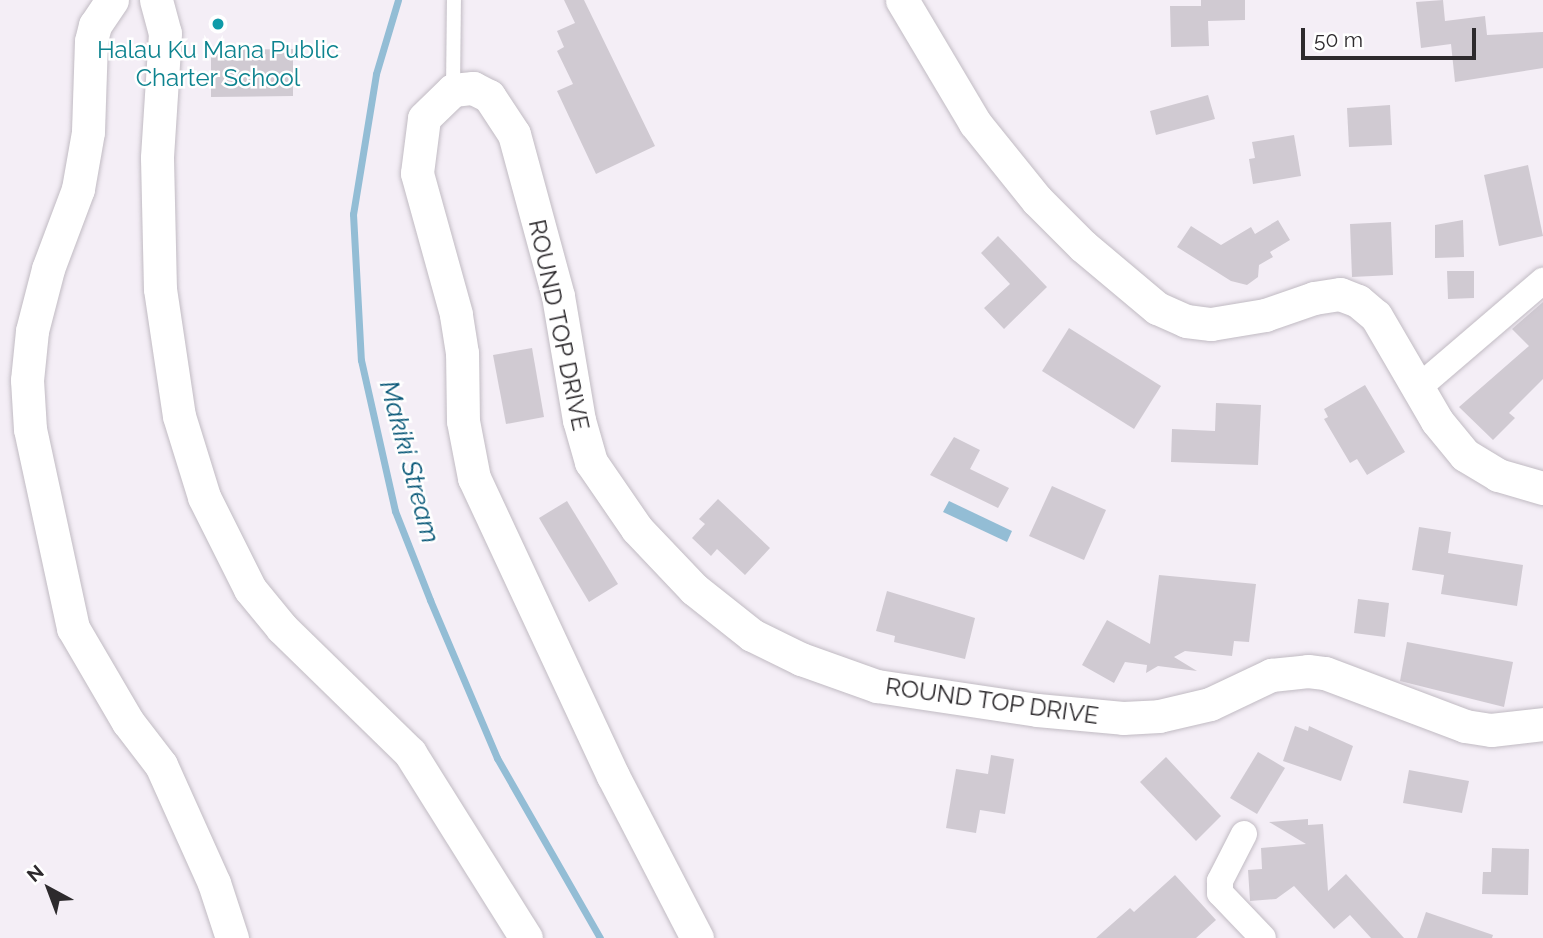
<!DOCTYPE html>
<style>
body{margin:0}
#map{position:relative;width:1543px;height:938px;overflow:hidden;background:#f4eef6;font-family:Raleway,sans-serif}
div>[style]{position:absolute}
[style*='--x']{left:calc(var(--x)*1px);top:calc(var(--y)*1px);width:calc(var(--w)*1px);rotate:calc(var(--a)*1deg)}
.water>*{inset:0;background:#93bdd5}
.stream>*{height:7px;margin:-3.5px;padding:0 3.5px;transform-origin:3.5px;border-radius:3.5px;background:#93bdd5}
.building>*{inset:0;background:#d0cad2}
.roads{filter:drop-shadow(0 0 2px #c1bbc3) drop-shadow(0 0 2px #c1bbc3)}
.service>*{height:14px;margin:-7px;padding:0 7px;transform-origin:7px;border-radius:7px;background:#fff}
.minor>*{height:26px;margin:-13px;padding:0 13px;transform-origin:13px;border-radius:13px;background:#fff}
.tertiary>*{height:33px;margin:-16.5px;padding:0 16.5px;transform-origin:16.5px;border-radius:16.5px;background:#fff}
.dots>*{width:19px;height:19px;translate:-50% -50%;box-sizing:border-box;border:4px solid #fff;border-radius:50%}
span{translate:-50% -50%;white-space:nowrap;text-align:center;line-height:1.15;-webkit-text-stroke:5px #fff;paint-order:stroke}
.culture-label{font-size:24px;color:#0d838f}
.street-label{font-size:24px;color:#2d2a2d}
.water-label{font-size:26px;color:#095878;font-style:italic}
.north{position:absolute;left:14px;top:854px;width:70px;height:70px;-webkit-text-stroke:5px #fff;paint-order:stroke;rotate:319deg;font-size:19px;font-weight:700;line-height:28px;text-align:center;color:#2d2a2d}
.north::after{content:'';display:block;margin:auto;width:24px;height:32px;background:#2d2a2d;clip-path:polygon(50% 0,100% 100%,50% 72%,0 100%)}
.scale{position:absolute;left:1301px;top:28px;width:175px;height:32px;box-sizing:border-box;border:4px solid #2d2a2d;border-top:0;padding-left:9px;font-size:21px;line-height:24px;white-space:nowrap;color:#2d2a2d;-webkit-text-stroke:5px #fff;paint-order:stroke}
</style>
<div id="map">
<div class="water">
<div style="clip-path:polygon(949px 501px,1012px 531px,1007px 542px,943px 512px)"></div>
</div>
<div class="stream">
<div style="--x:398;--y:0;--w:77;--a:106.6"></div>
<div style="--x:376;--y:74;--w:142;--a:99.3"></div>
<div style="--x:353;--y:214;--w:146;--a:86.9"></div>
<div style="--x:361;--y:360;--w:155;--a:77.3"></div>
<div style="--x:395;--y:511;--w:96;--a:68.5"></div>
<div style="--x:430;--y:600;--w:172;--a:67"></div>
<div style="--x:497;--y:758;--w:207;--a:60.2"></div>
</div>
<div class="building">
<div style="clip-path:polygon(564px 0,584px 0,655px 146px,596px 174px,557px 91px,573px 84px,557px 51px,564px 47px,557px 31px,575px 23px)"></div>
<div style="clip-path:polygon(1201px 0,1245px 0,1245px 20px,1208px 21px,1209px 46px,1171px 47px,1170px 6px,1201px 6px)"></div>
<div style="clip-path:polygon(1443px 0,1445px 21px,1485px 16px,1487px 35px,1543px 32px,1543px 68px,1455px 82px,1451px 44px,1421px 48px,1416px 2px)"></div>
<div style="clip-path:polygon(293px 49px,293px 96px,211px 97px,211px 50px)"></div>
<div style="clip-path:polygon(1208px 95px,1215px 119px,1156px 135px,1150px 111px)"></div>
<div style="clip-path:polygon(1390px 105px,1392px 145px,1349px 147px,1347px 108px)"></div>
<div style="clip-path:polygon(1294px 135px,1301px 176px,1253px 184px,1249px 159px,1255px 158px,1252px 142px)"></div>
<div style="clip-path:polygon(1528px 165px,1543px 236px,1499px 246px,1484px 175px)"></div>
<div style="clip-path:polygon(1278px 220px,1290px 240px,1270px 252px,1273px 257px,1259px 265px,1258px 277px,1247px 285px,1231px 281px,1177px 247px,1191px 226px,1221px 245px,1251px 227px,1255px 234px)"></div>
<div style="clip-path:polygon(1463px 220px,1464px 257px,1435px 258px,1435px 225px)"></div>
<div style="clip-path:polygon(1391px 222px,1393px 275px,1352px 277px,1350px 224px)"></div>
<div style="clip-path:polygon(998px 236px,1047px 287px,1004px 329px,984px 308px,1010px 284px,981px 253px)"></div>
<div style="clip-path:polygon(1447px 271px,1474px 271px,1474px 298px,1448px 299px)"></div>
<div style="clip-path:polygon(1543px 302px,1543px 379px,1509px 413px,1515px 418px,1493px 440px,1459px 407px,1529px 346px,1512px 329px)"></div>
<div style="clip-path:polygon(1069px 328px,1161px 386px,1134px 429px,1042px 371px)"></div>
<div style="clip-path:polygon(532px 348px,544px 417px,506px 424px,493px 355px)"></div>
<div style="clip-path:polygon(1365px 385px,1405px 452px,1367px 475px,1357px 459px,1350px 463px,1324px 419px,1328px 417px,1324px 409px)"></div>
<div style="clip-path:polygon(1216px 403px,1261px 405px,1258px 465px,1171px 462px,1172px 429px,1215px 431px)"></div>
<div style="clip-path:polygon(954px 437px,980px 450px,970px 469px,1009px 488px,998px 508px,930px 475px)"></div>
<div style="clip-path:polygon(1052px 486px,1106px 510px,1084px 560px,1029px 536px)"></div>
<div style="clip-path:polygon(718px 499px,770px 548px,745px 575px,717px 549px,711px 556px,692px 538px,705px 524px,699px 519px)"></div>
<div style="clip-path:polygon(567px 501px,618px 584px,589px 602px,539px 518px)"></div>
<div style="clip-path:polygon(1419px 527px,1451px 532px,1448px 553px,1523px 565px,1517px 606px,1441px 594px,1444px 575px,1412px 570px)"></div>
<div style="clip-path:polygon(1159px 575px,1256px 584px,1249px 642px,1234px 641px,1232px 656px,1185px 651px,1174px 657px,1197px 671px,1158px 666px,1146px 673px,1147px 665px,1125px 662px,1114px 683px,1082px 665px,1107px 620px,1150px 644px)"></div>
<div style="clip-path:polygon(887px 591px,975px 618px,965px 659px,894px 642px,895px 636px,876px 631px)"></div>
<div style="clip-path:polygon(1358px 599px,1389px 603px,1385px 637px,1354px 633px)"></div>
<div style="clip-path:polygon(1407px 642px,1513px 662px,1504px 707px,1400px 681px)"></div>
<div style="clip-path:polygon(1295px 726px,1308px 731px,1309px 726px,1353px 746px,1341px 781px,1283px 761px)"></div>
<div style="clip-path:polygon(1258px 752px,1285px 768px,1257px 814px,1230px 798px)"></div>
<div style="clip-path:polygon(991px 755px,1014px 759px,1005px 814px,980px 810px,976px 833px,946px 828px,956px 769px,988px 774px)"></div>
<div style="clip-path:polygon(1166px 757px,1221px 816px,1196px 841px,1140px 782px)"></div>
<div style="clip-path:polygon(1409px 770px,1469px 781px,1462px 813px,1403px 803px)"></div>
<div style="clip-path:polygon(1308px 819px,1308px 825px,1323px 824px,1328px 891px,1346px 874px,1404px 938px,1371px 938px,1350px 915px,1334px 929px,1294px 886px,1276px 899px,1250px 901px,1248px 870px,1262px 869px,1261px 848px,1306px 844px,1269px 822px)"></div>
<div style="clip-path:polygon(1492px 848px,1529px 849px,1528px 895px,1482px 894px,1483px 872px,1491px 872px)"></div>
<div style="clip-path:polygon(1175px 875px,1216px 920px,1196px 938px,1096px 938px,1130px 908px,1134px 912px)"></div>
<div style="clip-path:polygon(1426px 912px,1493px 935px,1492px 938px,1417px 938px)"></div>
</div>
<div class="roads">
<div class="service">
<div style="--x:453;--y:90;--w:90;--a:-89.4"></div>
</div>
<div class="minor">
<div style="--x:1418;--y:388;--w:165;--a:-40.6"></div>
<div style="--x:1244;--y:834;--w:53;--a:117.1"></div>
<div style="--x:1220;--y:881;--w:12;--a:90"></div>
<div style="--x:1220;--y:893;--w:62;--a:46.3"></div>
</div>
<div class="tertiary">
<div style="--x:112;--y:0;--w:30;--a:124"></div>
<div style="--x:95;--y:25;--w:16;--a:104"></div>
<div style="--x:91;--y:41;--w:91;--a:91.9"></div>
<div style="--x:88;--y:132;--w:58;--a:100"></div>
<div style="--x:78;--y:189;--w:85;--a:110.6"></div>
<div style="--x:48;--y:269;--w:64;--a:104.5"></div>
<div style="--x:32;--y:331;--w:49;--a:95.8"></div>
<div style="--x:27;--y:380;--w:49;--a:86.5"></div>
<div style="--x:30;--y:429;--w:204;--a:77.8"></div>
<div style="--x:73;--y:628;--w:109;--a:59.7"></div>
<div style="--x:128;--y:722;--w:54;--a:52.5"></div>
<div style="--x:161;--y:765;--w:129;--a:65.8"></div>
<div style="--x:214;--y:883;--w:58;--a:71.9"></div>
<div style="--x:156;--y:0;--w:34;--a:75"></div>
<div style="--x:165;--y:33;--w:125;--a:93.7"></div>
<div style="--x:157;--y:158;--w:131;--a:88.7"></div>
<div style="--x:160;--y:289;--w:128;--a:81.5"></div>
<div style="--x:179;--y:416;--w:85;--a:72.8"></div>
<div style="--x:204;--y:497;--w:103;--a:63.4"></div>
<div style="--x:250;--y:589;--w:50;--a:50.6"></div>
<div style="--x:282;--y:628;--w:179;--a:44.3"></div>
<div style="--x:410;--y:753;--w:218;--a:57.9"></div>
<div style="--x:902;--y:0;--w:143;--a:59.3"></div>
<div style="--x:975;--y:123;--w:99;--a:51.2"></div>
<div style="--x:1037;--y:200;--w:65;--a:45"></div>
<div style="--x:1083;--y:246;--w:97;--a:40"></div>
<div style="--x:1157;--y:308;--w:32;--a:24"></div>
<div style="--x:1186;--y:321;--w:25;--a:7"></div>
<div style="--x:1211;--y:324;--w:55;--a:-9.5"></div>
<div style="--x:1265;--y:315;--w:52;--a:-19.1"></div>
<div style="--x:1314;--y:298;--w:26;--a:-9"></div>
<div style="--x:1340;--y:294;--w:19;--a:21"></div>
<div style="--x:1358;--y:301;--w:23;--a:40"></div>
<div style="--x:1376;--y:316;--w:121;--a:59.8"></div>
<div style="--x:1437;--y:421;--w:44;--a:50.5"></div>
<div style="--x:1465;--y:455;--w:39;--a:31"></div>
<div style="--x:1498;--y:475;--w:47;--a:16.1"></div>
<div style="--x:697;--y:938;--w:182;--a:-117.4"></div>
<div style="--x:613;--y:776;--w:329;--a:-115"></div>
<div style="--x:474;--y:478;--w:58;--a:-100.9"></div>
<div style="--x:463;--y:421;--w:68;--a:-90.8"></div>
<div style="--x:462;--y:353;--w:39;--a:-99"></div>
<div style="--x:456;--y:314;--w:146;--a:-105.5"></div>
<div style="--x:417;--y:173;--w:55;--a:-82.7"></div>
<div style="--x:424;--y:118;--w:40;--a:-44"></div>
<div style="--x:453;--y:90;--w:20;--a:-6"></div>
<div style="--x:473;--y:88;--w:18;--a:27"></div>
<div style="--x:489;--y:96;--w:45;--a:56.7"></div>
<div style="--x:514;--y:134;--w:168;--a:74.8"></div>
<div style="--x:558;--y:296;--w:126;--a:80.4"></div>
<div style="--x:579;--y:420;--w:44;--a:74.1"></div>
<div style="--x:591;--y:462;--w:81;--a:55.5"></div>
<div style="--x:637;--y:529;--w:83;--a:46.5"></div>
<div style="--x:694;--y:589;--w:74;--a:38.4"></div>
<div style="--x:752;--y:635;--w:55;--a:26.1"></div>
<div style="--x:801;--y:659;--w:81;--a:19.6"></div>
<div style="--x:877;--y:686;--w:162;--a:8.5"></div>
<div style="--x:1037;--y:710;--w:86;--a:5.3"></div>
<div style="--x:1123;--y:718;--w:36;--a:-3"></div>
<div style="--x:1159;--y:716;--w:52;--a:-13.2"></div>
<div style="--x:1210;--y:704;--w:68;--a:-25.4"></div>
<div style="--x:1271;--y:675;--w:37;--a:-6"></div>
<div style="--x:1308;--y:671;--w:17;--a:7"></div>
<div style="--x:1325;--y:673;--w:150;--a:20.7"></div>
<div style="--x:1465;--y:726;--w:26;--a:9"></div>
<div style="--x:1491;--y:730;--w:52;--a:-6.6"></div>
</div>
</div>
<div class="dots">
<div style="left:218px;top:24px;background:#0f9aa8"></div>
</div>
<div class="culture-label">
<span style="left:218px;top:64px">Halau Ku Mana Public<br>Charter School</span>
</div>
<div class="street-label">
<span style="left:559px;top:325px;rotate:78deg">ROUND TOP DRIVE</span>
<span style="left:992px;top:701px;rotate:8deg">ROUND TOP DRIVE</span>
</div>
<div class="water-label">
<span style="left:409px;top:462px;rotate:75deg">Makiki Stream</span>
</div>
<div class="north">N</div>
<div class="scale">50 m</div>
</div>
